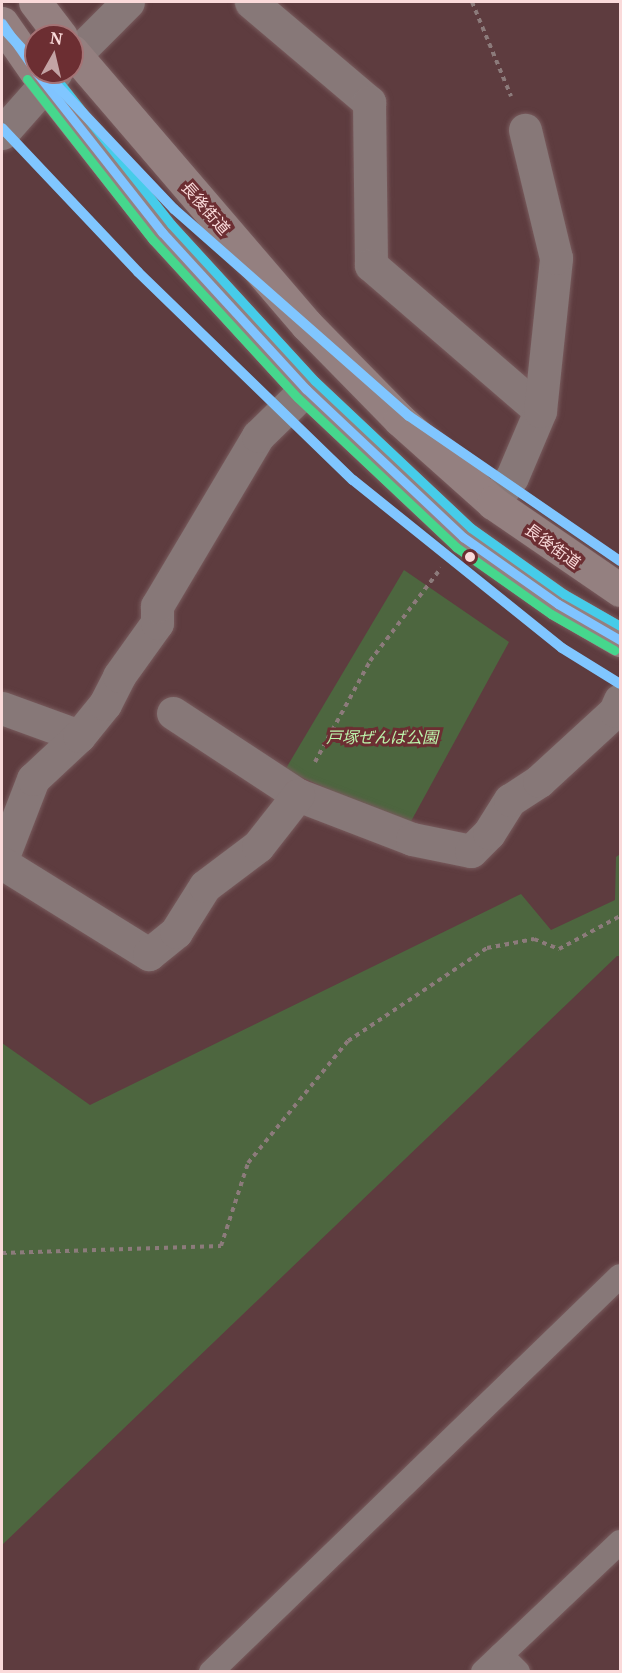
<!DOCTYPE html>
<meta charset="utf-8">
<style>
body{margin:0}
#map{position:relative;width:622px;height:1673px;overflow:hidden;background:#5e3c3f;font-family:"Noto Serif","Noto Sans JP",serif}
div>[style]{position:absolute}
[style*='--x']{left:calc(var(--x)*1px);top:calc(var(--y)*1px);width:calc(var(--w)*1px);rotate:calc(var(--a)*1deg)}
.green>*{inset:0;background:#4d663f}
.path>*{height:4px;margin-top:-2px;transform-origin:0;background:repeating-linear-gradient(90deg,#8c7b7b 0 4.5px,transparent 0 9px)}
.roads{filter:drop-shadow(0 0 2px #785b5d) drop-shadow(0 0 2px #785b5d)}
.lane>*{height:24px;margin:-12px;padding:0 12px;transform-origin:12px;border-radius:12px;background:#877878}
.street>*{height:33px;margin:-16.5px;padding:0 16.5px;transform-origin:16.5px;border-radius:16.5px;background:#877878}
.primary>*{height:33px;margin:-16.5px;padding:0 16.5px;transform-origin:16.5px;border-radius:16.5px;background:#948080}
.bus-1>*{height:9px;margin:-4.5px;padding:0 4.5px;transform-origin:4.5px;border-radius:4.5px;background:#80c4ff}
.bus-2>*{height:9px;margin:-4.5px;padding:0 4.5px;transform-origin:4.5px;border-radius:4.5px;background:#46d78d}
.bus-3>*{height:9px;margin:-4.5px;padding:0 4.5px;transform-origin:4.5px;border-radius:4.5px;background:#46cce9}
.metro-1>*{height:10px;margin:-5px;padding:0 5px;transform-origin:5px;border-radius:5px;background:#80c6ff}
.dots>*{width:16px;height:16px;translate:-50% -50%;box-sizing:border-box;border:3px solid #6c2e32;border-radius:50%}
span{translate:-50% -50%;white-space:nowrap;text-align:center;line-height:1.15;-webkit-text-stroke:6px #6c2e32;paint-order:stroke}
.street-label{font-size:16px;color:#fadada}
.park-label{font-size:16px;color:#bbf2aa;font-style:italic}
.frame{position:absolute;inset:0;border:3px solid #fadada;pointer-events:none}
.north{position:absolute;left:24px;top:24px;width:60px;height:60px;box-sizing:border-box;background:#6c2e32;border:2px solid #a57375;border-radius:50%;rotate:8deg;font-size:16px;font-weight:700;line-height:24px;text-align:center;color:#fadada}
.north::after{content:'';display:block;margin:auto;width:21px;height:27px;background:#c3a3a4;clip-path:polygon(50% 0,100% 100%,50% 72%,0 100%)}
</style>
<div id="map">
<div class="green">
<div style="clip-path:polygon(404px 570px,509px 642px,409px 825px,285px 770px)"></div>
<div style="clip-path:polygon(620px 854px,620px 956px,617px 956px,2px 1545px,2px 1043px,90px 1105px,521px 894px,551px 930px,615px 900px,616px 857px)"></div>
</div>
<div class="path">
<div style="--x:472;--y:2;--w:102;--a:67.5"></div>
<div style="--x:315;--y:762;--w:115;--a:-61.4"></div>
<div style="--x:370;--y:661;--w:117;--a:-52.6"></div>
<div style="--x:2;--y:1253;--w:219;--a:-1.8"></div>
<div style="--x:221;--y:1246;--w:87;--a:-72"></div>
<div style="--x:248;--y:1163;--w:158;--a:-50.7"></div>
<div style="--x:348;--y:1041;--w:167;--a:-33.8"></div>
<div style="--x:487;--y:948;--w:48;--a:-10.8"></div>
<div style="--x:534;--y:939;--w:27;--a:22"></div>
<div style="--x:559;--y:949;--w:69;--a:-28.4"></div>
</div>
<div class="roads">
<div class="lane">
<div style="--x:501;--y:1655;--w:24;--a:45"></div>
<div style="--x:211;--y:1672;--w:569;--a:-44.07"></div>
<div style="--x:483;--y:1672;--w:189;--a:-43.5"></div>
</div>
<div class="street">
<div style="--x:251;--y:2;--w:155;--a:40.3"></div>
<div style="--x:369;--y:102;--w:163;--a:89.3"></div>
<div style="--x:371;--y:265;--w:223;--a:40.8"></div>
<div style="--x:72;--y:58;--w:79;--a:-45"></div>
<div style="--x:2;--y:133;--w:81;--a:-48.5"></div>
<div style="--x:493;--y:503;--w:32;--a:-54"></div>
<div style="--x:512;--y:477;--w:72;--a:-67"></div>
<div style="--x:540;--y:411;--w:154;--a:-84"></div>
<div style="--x:556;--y:258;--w:132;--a:-103.6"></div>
<div style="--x:2;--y:708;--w:82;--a:20"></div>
<div style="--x:173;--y:713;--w:149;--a:33.3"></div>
<div style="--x:298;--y:795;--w:122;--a:21.1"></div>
<div style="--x:412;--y:839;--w:60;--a:11.5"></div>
<div style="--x:471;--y:851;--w:25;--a:-45"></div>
<div style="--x:489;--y:833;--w:39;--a:-58"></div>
<div style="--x:510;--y:800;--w:35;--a:-33"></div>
<div style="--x:539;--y:781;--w:103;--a:-42.6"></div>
<div style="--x:615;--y:711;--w:12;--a:-66"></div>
<div style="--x:2;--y:859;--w:86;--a:-68.8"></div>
<div style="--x:33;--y:779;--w:63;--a:-43.1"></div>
<div style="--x:79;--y:736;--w:41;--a:-50.9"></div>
<div style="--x:105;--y:704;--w:31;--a:-63"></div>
<div style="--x:119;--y:676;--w:65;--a:-54.4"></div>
<div style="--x:157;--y:623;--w:17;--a:-90"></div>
<div style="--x:157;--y:606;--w:198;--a:-59.3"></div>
<div style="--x:258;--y:436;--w:67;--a:-44.4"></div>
<div style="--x:2;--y:863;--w:173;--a:31.8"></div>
<div style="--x:149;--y:954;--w:35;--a:-39"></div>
<div style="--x:176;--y:932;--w:54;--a:-57.8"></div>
<div style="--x:205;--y:886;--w:66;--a:-37"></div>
<div style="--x:258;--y:846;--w:65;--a:-51.9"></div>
</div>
<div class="primary">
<div style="--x:35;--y:2;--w:43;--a:52.6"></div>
<div style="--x:2;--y:23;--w:60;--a:55.2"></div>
<div style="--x:72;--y:51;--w:361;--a:49.4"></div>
<div style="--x:307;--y:325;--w:133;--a:45.6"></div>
<div style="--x:400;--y:420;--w:125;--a:41.7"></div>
<div style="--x:493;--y:503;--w:154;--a:34.4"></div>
<div style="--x:36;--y:72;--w:204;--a:51.8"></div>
<div style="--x:162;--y:232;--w:213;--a:47.5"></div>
<div style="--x:306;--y:389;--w:216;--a:43.3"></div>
<div style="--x:463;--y:537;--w:116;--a:35.2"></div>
<div style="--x:558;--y:604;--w:72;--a:30.1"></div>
</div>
</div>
<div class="bus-1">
<div style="--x:2;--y:23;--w:60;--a:55.2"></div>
<div style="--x:36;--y:72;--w:204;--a:51.8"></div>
<div style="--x:162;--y:232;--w:213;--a:47.5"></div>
<div style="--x:306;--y:389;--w:216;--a:43.3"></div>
<div style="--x:463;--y:537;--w:116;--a:35.2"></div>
<div style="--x:558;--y:604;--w:72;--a:30.1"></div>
</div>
<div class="bus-2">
<div style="--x:27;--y:79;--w:204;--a:52"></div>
<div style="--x:153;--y:240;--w:214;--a:47.5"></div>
<div style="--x:298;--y:398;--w:217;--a:43.3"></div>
<div style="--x:456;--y:547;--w:116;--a:35.2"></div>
<div style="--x:551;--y:614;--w:73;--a:29.7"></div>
</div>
<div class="bus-3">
<div style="--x:51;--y:72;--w:194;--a:51.7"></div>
<div style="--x:171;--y:224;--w:213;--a:47.5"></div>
<div style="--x:315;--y:381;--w:214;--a:43.3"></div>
<div style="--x:471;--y:528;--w:114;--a:35.4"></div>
<div style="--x:564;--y:594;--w:64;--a:29.7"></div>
</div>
<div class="metro-1">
<div style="--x:2;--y:27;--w:50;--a:47.4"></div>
<div style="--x:44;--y:72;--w:189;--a:46.5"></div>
<div style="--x:174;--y:209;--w:313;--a:41.4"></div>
<div style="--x:409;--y:416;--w:256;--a:34.5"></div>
<div style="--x:2;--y:128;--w:198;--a:46.6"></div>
<div style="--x:138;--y:272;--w:299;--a:44.1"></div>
<div style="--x:353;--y:480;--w:268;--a:38.8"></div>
<div style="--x:562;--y:648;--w:68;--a:31.8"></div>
</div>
<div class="dots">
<div style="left:470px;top:557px;background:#fadada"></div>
</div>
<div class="street-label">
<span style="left:206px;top:208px;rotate:49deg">長後街道</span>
<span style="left:553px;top:546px;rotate:36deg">長後街道</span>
</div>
<div class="park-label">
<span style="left:382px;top:737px">戸塚ぜんば公園</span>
</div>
<div class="frame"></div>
<div class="north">N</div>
</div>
